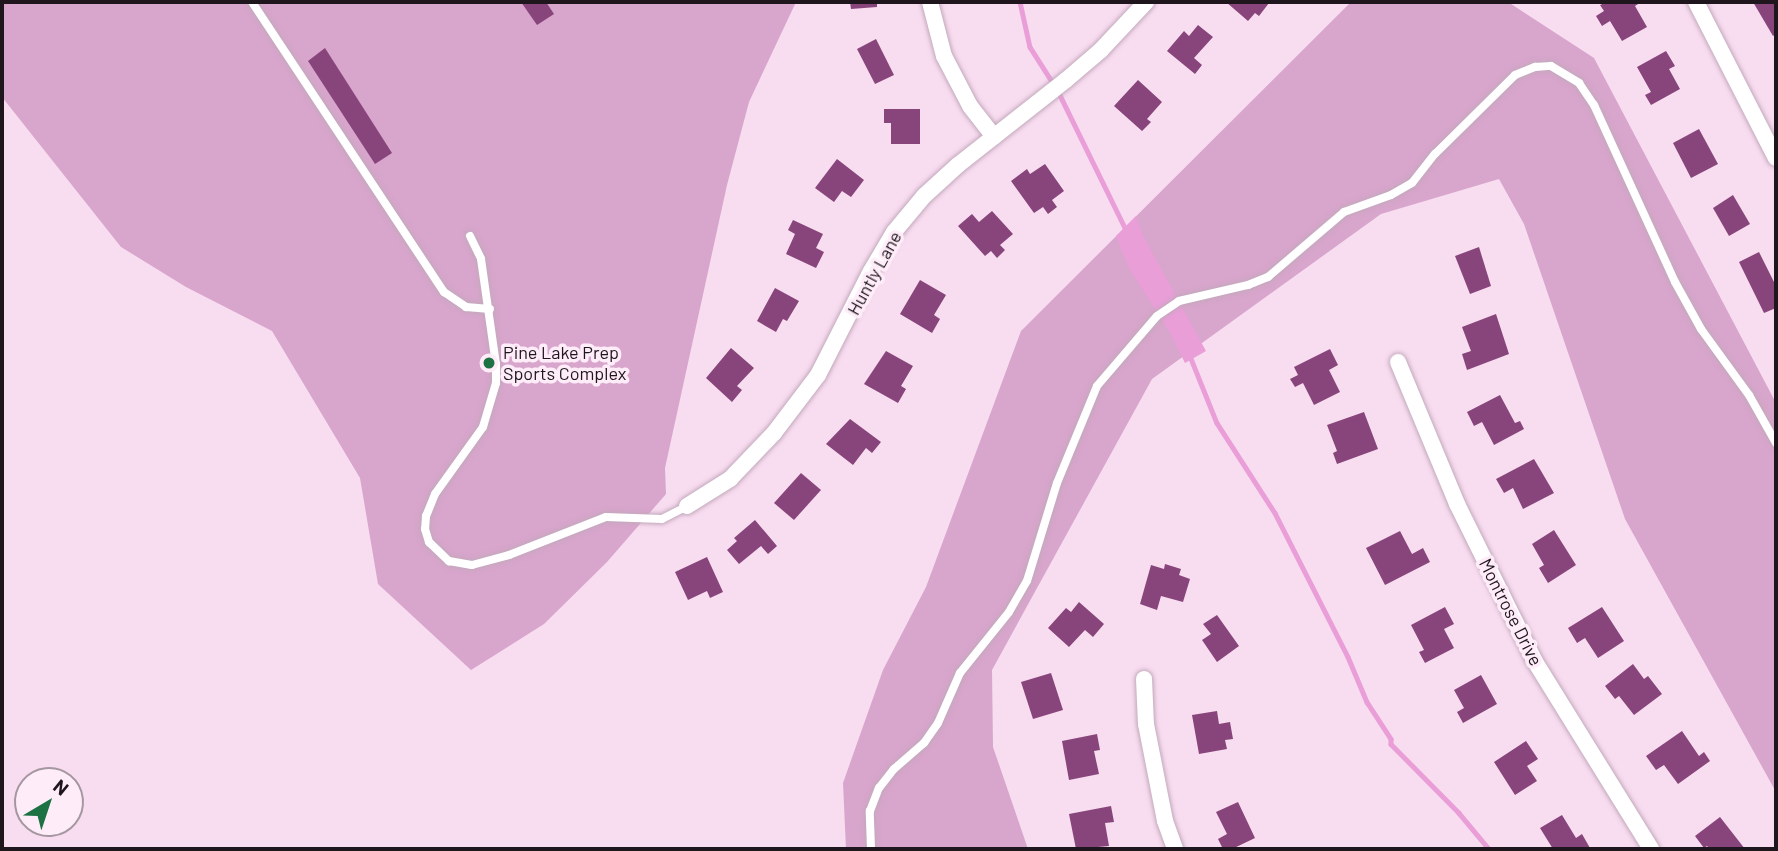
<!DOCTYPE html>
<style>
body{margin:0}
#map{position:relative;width:1778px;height:851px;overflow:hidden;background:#f8dcf0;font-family:Barlow,sans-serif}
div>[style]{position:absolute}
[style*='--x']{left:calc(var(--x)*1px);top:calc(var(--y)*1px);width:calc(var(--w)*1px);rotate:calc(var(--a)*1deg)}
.green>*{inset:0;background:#d8a5cc}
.water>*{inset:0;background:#e99ed8}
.stream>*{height:4.5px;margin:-2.25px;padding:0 2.25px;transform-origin:2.25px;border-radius:2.25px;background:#e99ed8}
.building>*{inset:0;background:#88457b}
.roads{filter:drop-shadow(0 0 2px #c3a9bc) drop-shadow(0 0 2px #c3a9bc)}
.lane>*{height:8px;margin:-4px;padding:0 4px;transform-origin:4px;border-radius:4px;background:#fff}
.street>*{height:16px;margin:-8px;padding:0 8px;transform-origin:8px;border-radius:8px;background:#fff}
.dots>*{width:19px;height:19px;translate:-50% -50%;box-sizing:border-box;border:4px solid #feedf9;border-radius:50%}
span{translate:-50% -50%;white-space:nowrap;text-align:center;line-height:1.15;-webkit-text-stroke:7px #feedf9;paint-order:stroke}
.street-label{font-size:18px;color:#1f161d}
.poi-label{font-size:18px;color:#1f161d}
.left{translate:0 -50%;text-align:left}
.frame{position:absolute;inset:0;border:4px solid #1f161d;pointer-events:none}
.north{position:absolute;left:14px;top:767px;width:70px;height:70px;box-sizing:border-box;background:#feedf9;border:2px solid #a597a1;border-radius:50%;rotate:39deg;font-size:19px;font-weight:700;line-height:28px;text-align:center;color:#1f161d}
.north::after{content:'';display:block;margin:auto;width:24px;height:32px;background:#1d7244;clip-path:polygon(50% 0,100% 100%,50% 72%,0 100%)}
</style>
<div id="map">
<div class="green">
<div style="clip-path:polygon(2px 2px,796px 2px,749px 102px,727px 185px,665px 468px,666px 494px,607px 562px,544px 624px,471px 670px,378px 584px,360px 478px,272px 331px,186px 287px,121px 247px,2px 97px)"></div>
<div style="clip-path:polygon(1351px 2px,1508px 2px,1594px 58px,1776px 403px,1776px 792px,1625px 519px,1524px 224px,1499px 179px,1381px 214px,1152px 379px,992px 670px,993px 747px,1028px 849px,846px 849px,843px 783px,883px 670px,926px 587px,1021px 331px)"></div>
</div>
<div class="water">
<div style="clip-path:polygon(1136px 216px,1143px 236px,1206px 351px,1185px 363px,1169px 331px,1129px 268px,1116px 236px)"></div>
</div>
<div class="stream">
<div style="--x:1020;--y:2;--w:46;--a:77.5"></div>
<div style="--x:1030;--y:47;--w:43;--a:57.4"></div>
<div style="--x:1058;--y:91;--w:155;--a:63.9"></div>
<div style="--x:1190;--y:356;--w:72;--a:68.1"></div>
<div style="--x:1217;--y:423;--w:107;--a:57.2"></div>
<div style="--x:1275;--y:513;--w:161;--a:63.1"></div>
<div style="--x:1348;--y:657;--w:49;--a:67.1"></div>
<div style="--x:1367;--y:702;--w:44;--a:57"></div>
<div style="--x:1391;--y:739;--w:5;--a:90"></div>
<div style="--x:1391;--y:744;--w:97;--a:45.4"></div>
<div style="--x:1459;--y:813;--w:47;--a:50.2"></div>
</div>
<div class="building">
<div style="clip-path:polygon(521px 2px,546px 2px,554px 14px,537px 25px)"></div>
<div style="clip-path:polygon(850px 2px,877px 2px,877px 7px,851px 9px)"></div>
<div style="clip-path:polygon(1226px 2px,1267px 2px,1269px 3px,1259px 16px,1255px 13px,1248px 21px)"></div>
<div style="clip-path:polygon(1607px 2px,1641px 2px,1635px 6px,1647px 27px,1622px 41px,1610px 21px,1602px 26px,1596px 16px,1604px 11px,1600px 5px)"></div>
<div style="clip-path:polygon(1753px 2px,1776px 2px,1776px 34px,1773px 36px)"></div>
<div style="clip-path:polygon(1198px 25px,1213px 37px,1194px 58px,1202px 65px,1195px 74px,1167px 51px,1184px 31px,1189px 36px)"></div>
<div style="clip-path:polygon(876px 39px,894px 75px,875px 84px,857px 49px)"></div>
<div style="clip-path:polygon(325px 48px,392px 153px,375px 164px,308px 61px)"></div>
<div style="clip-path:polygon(1666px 51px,1675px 66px,1669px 69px,1680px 89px,1651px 105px,1645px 95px,1651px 92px,1637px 67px)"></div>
<div style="clip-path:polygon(1138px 80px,1162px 102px,1147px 119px,1151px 122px,1142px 131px,1114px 106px)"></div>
<div style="clip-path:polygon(884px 109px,920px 109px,920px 144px,891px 144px,891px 123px,884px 123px)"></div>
<div style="clip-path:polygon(1699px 129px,1718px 164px,1691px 178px,1673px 143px)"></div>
<div style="clip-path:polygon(837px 159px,864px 180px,851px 197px,842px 191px,834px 202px,815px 188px)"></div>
<div style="clip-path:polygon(1045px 164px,1064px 191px,1052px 200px,1057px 207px,1048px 214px,1043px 207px,1034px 213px,1011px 181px,1027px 169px,1030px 174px)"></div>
<div style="clip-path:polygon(1733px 195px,1750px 224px,1729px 236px,1713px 208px)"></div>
<div style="clip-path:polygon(992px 211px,1013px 234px,1000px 245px,1005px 250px,997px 258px,991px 251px,985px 256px,958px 226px,972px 214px,979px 222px)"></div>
<div style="clip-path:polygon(793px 220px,823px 234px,816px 248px,824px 252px,816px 268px,786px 254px,795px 234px,788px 230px)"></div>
<div style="clip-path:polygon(1479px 247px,1491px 286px,1470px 294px,1455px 256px)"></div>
<div style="clip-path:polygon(1759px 252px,1776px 286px,1776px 308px,1764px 313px,1739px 262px)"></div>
<div style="clip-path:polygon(920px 280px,946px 295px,934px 315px,940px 319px,932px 333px,900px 314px)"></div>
<div style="clip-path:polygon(775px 288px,799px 301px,787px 321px,783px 319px,776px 332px,757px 321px)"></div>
<div style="clip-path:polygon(1496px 314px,1509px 354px,1467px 370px,1462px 354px,1471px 351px,1462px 327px)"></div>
<div style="clip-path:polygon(731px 348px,754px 368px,737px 386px,742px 390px,732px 402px,706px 378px)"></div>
<div style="clip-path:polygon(1330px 349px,1338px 365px,1329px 370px,1340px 392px,1314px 405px,1303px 383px,1295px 387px,1290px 379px,1298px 375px,1294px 367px)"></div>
<div style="clip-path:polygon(886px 351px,913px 366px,901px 386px,906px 389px,898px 403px,864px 384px)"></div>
<div style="clip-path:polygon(1500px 395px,1515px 423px,1520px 421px,1524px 429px,1494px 445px,1482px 422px,1474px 426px,1467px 412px)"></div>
<div style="clip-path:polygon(1364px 412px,1378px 449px,1337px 464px,1333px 453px,1337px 451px,1327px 425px)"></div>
<div style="clip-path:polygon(850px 419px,881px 442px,872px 453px,866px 448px,853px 465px,826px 444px)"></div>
<div style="clip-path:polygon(1534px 459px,1554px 493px,1523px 509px,1513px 488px,1504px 493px,1496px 479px)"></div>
<div style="clip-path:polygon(801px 473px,821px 490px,794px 520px,774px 503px)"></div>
<div style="clip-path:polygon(755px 520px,777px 546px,768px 554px,761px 546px,739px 564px,727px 550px,737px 541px,734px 538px)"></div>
<div style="clip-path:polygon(1554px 530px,1576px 565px,1548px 583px,1539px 568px,1544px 565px,1532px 544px)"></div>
<div style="clip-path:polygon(1400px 531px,1412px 554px,1423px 548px,1430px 562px,1385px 585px,1366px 548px)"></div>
<div style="clip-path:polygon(707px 557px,723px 592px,710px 598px,707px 591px,688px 600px,675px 572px)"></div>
<div style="clip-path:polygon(1165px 564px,1181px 569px,1179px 575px,1190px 579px,1183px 602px,1161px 596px,1157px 610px,1140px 604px,1151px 565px,1164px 569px)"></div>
<div style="clip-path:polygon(1079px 602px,1104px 624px,1093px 637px,1085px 630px,1069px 647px,1048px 628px,1066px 608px,1071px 612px)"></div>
<div style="clip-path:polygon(1445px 607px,1454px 624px,1444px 629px,1454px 648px,1425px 663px,1419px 652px,1424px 650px,1411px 625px)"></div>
<div style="clip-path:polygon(1602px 607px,1624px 641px,1598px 658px,1585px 638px,1577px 643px,1568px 628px)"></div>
<div style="clip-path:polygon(1217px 615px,1239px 646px,1217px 662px,1202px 640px,1211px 634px,1203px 624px)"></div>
<div style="clip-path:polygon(1633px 664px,1644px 679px,1648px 676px,1662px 694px,1634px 715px,1619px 696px,1615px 699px,1605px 686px)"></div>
<div style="clip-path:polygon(1051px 673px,1063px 710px,1033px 719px,1021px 682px)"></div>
<div style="clip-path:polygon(1481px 675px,1497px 704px,1463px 723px,1457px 712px,1464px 708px,1454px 690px)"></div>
<div style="clip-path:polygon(1217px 711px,1219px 724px,1230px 722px,1233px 739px,1225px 740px,1227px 749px,1199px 754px,1192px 715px)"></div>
<div style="clip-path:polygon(1682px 731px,1699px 756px,1704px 752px,1710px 761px,1678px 784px,1664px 765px,1656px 770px,1646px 756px)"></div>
<div style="clip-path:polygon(1097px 734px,1100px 750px,1094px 751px,1099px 774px,1069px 780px,1062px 741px)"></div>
<div style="clip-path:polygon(1526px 741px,1538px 759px,1527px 766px,1537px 781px,1515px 795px,1494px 762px)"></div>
<div style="clip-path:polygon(1238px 802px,1255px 838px,1232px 849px,1223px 849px,1218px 839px,1227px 834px,1216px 812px)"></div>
<div style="clip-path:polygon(1111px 806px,1114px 822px,1105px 823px,1109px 846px,1076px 849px,1069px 814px)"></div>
<div style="clip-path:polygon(1562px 815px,1576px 838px,1582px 834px,1590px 848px,1553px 849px,1540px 828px)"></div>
<div style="clip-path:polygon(1720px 817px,1745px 849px,1710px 849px,1707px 846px,1704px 848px,1695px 836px)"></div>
</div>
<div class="roads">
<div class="lane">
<div style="--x:252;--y:2;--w:348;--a:56.5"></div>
<div style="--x:444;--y:292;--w:27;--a:34"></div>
<div style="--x:466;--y:307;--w:24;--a:5"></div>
<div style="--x:470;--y:236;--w:25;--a:64"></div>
<div style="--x:481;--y:259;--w:106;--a:81.9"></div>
<div style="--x:496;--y:364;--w:19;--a:90"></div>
<div style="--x:496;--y:383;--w:46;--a:106.5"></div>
<div style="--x:483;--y:427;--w:82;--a:125.6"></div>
<div style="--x:435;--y:494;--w:24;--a:112"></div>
<div style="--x:426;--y:516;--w:13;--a:94"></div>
<div style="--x:425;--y:529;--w:14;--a:73"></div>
<div style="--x:429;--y:542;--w:28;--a:44"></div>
<div style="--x:449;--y:561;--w:23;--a:10"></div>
<div style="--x:472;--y:565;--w:38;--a:-15"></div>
<div style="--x:509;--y:555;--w:104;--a:-21.4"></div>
<div style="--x:606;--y:517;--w:56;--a:2"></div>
<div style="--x:662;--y:519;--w:28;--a:-27"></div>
<div style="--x:871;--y:849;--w:38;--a:-92"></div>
<div style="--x:870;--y:811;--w:25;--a:-69"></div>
<div style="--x:879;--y:788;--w:24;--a:-52"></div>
<div style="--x:894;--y:769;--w:40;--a:-41"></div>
<div style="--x:924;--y:743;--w:24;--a:-55"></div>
<div style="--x:938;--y:723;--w:55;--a:-66.3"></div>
<div style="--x:960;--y:673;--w:78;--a:-51.2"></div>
<div style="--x:1009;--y:612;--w:36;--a:-60"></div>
<div style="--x:1027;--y:581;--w:102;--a:-73"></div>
<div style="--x:1057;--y:483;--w:105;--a:-67.6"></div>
<div style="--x:1097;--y:386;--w:92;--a:-49.4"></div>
<div style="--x:1157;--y:316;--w:27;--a:-34"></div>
<div style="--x:1179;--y:301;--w:71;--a:-13.1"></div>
<div style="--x:1248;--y:285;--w:22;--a:-22"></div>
<div style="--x:1268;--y:277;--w:100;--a:-40.5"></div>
<div style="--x:1344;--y:212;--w:50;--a:-19.9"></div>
<div style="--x:1391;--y:195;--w:24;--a:-30"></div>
<div style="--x:1412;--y:183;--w:37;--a:-52"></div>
<div style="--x:1435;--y:154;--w:112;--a:-44.6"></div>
<div style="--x:1515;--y:75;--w:22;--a:-22"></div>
<div style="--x:1535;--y:67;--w:16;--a:-4"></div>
<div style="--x:1551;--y:66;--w:33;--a:31"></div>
<div style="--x:1579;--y:83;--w:27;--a:56"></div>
<div style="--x:1594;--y:105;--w:195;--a:65.4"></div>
<div style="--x:1675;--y:282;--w:54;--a:61"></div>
<div style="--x:1701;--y:329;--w:82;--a:54"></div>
<div style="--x:1749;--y:395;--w:55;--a:60.6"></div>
</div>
<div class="street">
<div style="--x:930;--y:2;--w:56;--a:75.5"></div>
<div style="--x:944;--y:56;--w:56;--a:62.5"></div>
<div style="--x:970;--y:106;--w:39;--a:52"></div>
<div style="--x:1696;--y:2;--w:175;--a:62.9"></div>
<div style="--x:1398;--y:362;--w:154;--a:67.4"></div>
<div style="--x:1457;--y:504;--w:174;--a:63.7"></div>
<div style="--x:1534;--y:660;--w:222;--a:58.2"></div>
<div style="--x:687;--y:506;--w:51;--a:-32.1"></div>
<div style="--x:730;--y:479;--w:64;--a:-46.3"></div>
<div style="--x:774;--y:433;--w:73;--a:-52.8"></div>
<div style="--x:818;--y:375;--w:117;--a:-63"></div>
<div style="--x:871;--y:271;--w:45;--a:-59.5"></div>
<div style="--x:894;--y:232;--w:47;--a:-50.2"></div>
<div style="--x:924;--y:196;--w:46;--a:-42.4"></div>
<div style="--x:958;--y:165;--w:137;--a:-38.2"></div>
<div style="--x:1066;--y:80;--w:46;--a:-40.6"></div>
<div style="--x:1101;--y:50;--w:66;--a:-46.8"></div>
<div style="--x:1144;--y:679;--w:45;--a:87.5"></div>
<div style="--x:1146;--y:724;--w:99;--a:78.9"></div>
<div style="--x:1165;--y:821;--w:30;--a:70"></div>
</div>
</div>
<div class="dots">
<div style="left:489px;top:363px;background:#1d7244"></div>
</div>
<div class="street-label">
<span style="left:874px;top:273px;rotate:-61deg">Huntly Lane</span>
<span style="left:1511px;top:612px;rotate:63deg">Montrose Drive</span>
</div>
<div class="poi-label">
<span class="left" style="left:503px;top:363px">Pine Lake Prep<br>Sports Complex</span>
</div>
<div class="frame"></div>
<div class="north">N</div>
</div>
